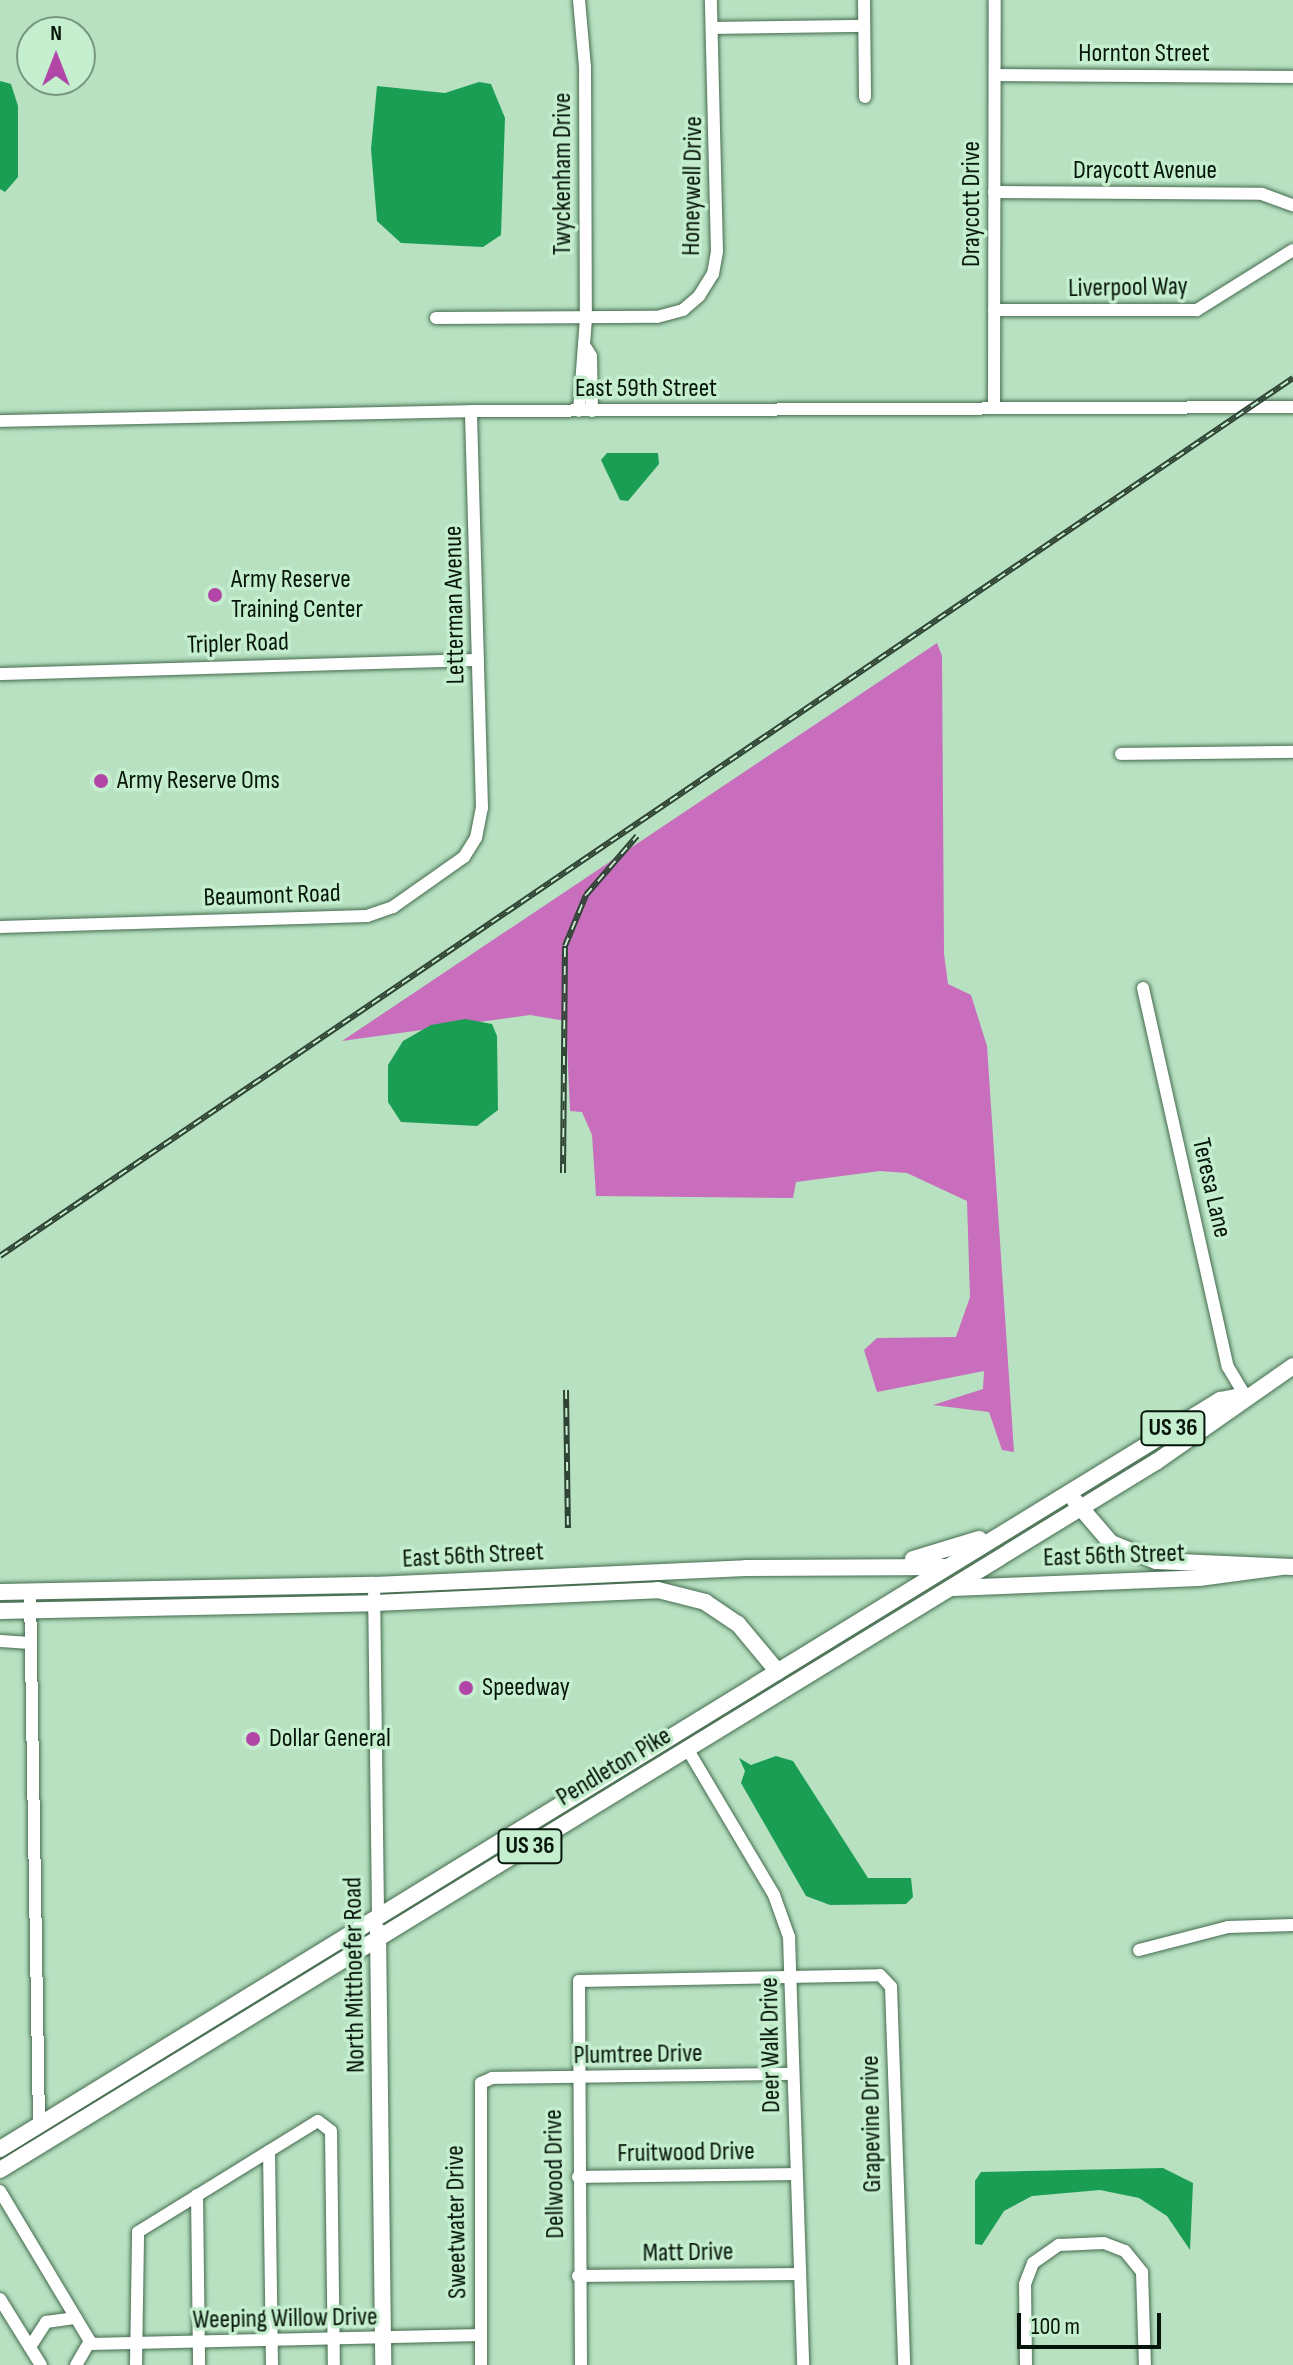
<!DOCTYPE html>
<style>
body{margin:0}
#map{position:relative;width:1293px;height:2365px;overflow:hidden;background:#b7e1c1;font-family:"Sofia Sans Condensed",sans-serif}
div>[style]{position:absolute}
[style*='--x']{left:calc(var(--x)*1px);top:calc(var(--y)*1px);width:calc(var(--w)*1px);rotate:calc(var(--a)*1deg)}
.forest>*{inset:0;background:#c96dbd}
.water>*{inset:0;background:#1a9e54}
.roads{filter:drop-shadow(0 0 2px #456b4f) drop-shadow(0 0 2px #456b4f)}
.minor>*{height:12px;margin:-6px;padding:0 6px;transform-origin:6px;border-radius:6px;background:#fff}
.major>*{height:16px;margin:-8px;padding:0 8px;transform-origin:8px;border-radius:8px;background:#fff}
.rail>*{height:6px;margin-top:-3px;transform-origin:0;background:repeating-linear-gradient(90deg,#c4eece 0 9px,#2f4434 0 18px);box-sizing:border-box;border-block:2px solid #2f4434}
.dots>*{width:22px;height:22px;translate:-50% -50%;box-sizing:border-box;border:4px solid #c4eece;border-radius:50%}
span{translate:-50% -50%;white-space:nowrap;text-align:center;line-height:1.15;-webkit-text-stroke:7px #c4eece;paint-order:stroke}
.shield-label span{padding:2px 6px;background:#c4eece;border:2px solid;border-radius:6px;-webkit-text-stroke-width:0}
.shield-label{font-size:24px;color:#06150a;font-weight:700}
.street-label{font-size:26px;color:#06150a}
.poi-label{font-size:26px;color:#06150a}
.left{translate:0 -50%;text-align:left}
.north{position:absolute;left:16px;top:16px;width:80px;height:80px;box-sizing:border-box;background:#c4eece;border:2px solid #789780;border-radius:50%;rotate:0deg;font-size:22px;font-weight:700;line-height:32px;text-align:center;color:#06150a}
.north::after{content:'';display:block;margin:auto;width:28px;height:36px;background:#b146a6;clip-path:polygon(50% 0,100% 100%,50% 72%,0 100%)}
.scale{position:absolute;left:1017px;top:2313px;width:144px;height:36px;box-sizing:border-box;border:4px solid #06150a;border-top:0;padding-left:10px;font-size:24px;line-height:28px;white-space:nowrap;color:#06150a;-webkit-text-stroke:6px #c4eece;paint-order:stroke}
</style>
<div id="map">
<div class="forest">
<div style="clip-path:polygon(937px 643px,942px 656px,944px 954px,948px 984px,971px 995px,987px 1046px,1014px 1452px,1002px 1450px,989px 1412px,933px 1405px,983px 1389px,984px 1371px,877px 1392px,864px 1350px,877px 1338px,956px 1337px,970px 1297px,967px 1201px,907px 1173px,880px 1171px,796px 1182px,793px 1198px,596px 1196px,592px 1135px,582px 1112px,570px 1111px,566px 1021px,530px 1015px,342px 1041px)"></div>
</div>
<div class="water">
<div style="clip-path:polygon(0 81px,11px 84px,18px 106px,18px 177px,5px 192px,0 189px)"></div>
<div style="clip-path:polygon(479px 82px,491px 84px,505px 118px,501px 235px,483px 247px,401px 243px,377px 221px,371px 149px,377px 86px,445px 93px)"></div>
<div style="clip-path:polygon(607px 453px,658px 453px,659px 464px,628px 501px,620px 500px,601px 460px)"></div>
<div style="clip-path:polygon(465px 1019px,492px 1024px,497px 1036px,498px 1110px,477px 1126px,401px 1122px,388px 1102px,388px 1065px,403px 1041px,431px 1025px)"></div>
<div style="clip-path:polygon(776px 1756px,793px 1761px,868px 1878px,911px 1878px,913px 1897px,906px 1904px,830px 1905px,806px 1896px,741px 1783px,745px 1771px,739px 1758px,751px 1765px)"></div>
<div style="clip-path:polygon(1163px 2168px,1193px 2183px,1190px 2250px,1167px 2216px,1139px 2198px,1100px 2190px,1032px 2196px,1004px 2211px,982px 2245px,975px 2244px,975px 2181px,981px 2172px)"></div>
</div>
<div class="roads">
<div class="minor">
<div style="--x:579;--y:0;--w:67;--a:84.9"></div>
<div style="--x:585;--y:67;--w:251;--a:89.8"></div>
<div style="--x:586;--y:318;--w:93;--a:94.3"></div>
<div style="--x:864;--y:0;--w:97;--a:89.4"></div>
<div style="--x:714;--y:28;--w:150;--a:-0.8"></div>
<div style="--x:995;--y:75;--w:298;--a:0.4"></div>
<div style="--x:994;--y:192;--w:268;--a:0.4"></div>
<div style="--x:1262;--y:194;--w:33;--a:20"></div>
<div style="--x:994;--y:310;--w:203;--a:0"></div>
<div style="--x:1197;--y:310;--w:113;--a:-32"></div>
<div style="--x:436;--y:318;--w:221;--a:-0.3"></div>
<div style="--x:657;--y:317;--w:27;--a:-15"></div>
<div style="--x:683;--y:310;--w:21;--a:-41"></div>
<div style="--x:699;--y:296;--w:26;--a:-58"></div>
<div style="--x:713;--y:274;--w:22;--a:-80"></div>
<div style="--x:717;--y:252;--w:252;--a:-91.4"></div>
<div style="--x:586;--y:348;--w:9;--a:58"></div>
<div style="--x:591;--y:356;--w:55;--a:89"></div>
<div style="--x:994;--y:408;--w:408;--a:-89.9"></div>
<div style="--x:0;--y:421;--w:471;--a:-1.2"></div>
<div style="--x:471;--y:411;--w:822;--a:-0.28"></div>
<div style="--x:0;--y:674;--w:478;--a:-1.7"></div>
<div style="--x:1121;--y:754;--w:172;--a:-0.7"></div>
<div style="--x:0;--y:927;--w:367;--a:-1.7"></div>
<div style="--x:367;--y:916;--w:28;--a:-19"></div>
<div style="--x:393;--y:907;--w:87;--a:-35.2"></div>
<div style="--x:464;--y:857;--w:22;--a:-58"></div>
<div style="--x:476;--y:838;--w:31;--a:-79"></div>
<div style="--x:482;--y:808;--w:397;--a:-91.6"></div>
<div style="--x:1143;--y:988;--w:388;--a:77.4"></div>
<div style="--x:1228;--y:1367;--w:33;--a:59"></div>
<div style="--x:374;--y:1585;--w:333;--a:89.3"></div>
<div style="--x:30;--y:1592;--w:534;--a:89.03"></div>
<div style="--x:0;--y:1641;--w:31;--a:4"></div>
<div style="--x:688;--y:1750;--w:169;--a:59.3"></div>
<div style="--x:774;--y:1895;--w:45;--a:70.3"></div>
<div style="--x:789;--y:1937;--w:428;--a:88.1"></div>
<div style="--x:1139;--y:1950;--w:92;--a:-14.5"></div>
<div style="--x:1228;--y:1927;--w:65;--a:-1.8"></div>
<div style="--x:269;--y:2151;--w:214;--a:89.2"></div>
<div style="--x:578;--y:2177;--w:216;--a:-0.8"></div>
<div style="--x:0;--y:2191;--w:148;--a:59.1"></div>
<div style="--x:197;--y:2195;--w:170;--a:89.3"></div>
<div style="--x:578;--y:2276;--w:220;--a:-0.5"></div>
<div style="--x:0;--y:2299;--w:78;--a:58.2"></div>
<div style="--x:89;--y:2344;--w:392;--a:-1.3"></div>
<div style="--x:30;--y:2347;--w:30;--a:-57"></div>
<div style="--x:46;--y:2322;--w:30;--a:-8"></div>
<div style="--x:76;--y:2318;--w:27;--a:59"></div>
<div style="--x:90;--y:2341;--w:28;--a:120"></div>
<div style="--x:136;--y:2365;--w:133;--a:-89.1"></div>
<div style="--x:138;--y:2232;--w:211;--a:-31.7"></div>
<div style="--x:318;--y:2121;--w:16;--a:38"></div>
<div style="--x:331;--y:2131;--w:234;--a:89.3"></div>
<div style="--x:481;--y:2365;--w:282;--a:-90"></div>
<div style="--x:481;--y:2083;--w:12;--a:-24"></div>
<div style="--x:492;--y:2078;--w:301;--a:-0.8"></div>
<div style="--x:581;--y:2365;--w:384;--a:-90.3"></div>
<div style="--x:579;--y:1981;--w:301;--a:-1.1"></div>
<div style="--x:880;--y:1975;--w:16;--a:47"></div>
<div style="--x:891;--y:1987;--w:378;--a:88"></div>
<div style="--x:1026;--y:2365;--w:81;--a:-90.7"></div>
<div style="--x:1025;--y:2284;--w:22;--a:-69"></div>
<div style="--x:1033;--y:2263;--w:32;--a:-35"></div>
<div style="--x:1059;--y:2245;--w:45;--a:-2.5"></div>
<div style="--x:1104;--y:2243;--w:22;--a:21"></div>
<div style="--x:1125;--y:2251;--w:27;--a:51"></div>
<div style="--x:1142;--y:2272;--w:93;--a:88.2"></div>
</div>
<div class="major">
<div style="--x:1075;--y:1501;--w:55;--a:49.4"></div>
<div style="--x:1111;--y:1543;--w:48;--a:21.8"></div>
<div style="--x:1156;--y:1561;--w:137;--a:2.5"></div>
<div style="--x:913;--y:1559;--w:69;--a:-16.9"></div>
<div style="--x:953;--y:1588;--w:246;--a:-2.3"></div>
<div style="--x:1199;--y:1578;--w:83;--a:-7.6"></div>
<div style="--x:0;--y:1592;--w:374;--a:-1.1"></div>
<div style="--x:374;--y:1585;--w:372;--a:-2.6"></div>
<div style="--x:746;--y:1568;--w:201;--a:-0.3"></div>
<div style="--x:0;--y:1611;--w:375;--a:-1.2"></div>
<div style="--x:375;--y:1603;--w:283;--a:-2.6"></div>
<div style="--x:658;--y:1590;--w:49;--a:14.3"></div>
<div style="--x:705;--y:1602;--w:40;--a:34"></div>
<div style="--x:738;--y:1624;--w:62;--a:50.2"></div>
<div style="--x:378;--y:1931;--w:434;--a:89.3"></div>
<div style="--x:0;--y:2149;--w:1432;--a:-31.55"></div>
<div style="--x:1220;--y:1400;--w:25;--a:-11"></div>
<div style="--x:0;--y:2170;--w:1356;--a:-31.49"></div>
<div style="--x:1156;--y:1462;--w:167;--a:-35"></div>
</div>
</div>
<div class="rail">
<div style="--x:563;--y:1173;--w:227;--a:-89.5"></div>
<div style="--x:565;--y:946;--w:55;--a:-67.6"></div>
<div style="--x:586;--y:895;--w:78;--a:-49.2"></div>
<div style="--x:0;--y:1256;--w:1563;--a:-34.18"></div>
<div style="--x:566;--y:1390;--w:138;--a:89.2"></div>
</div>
<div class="dots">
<div style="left:215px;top:595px;background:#b146a6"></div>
<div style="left:101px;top:781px;background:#b146a6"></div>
<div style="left:466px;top:1688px;background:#b146a6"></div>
<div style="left:253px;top:1739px;background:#b146a6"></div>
</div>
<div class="shield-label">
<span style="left:1173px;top:1428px">US 36</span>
<span style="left:530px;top:1846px">US 36</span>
</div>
<div class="street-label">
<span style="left:1144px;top:54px">Hornton Street</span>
<span style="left:1145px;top:171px">Draycott Avenue</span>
<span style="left:563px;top:174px;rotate:-90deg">Twyckenham Drive</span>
<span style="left:693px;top:186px;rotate:-89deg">Honeywell Drive</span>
<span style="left:972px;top:204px;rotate:-90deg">Draycott Drive</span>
<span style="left:1128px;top:288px;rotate:-1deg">Liverpool Way</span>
<span style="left:646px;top:389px">East 59th Street</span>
<span style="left:455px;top:605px;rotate:-91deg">Letterman Avenue</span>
<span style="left:238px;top:644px;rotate:-2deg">Tripler Road</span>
<span style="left:272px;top:896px;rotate:-2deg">Beaumont Road</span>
<span style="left:1211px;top:1188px;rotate:77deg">Teresa Lane</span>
<span style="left:473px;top:1556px;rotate:-3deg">East 56th Street</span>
<span style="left:1114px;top:1556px;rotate:-2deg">East 56th Street</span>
<span style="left:614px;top:1767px;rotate:-31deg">Pendleton Pike</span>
<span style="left:355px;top:1975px;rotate:-91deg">North Mitthoefer Road</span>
<span style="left:771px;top:2045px;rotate:-91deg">Deer Walk Drive</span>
<span style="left:638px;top:2055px;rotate:-1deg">Plumtree Drive</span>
<span style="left:872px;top:2124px;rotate:-91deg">Grapevine Drive</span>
<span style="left:686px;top:2153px;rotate:-1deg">Fruitwood Drive</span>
<span style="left:555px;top:2174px;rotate:-91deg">Dellwood Drive</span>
<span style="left:457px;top:2222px;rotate:-91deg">Sweetwater Drive</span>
<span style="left:688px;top:2253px;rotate:-1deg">Matt Drive</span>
<span style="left:285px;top:2319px;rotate:-1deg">Weeping Willow Drive</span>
</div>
<div class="poi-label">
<span class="left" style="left:231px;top:595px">Army Reserve<br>Training Center</span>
<span class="left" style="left:117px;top:781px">Army Reserve Oms</span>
<span class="left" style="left:482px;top:1688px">Speedway</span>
<span class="left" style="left:269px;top:1739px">Dollar General</span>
</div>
<div class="north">N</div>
<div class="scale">100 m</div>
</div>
